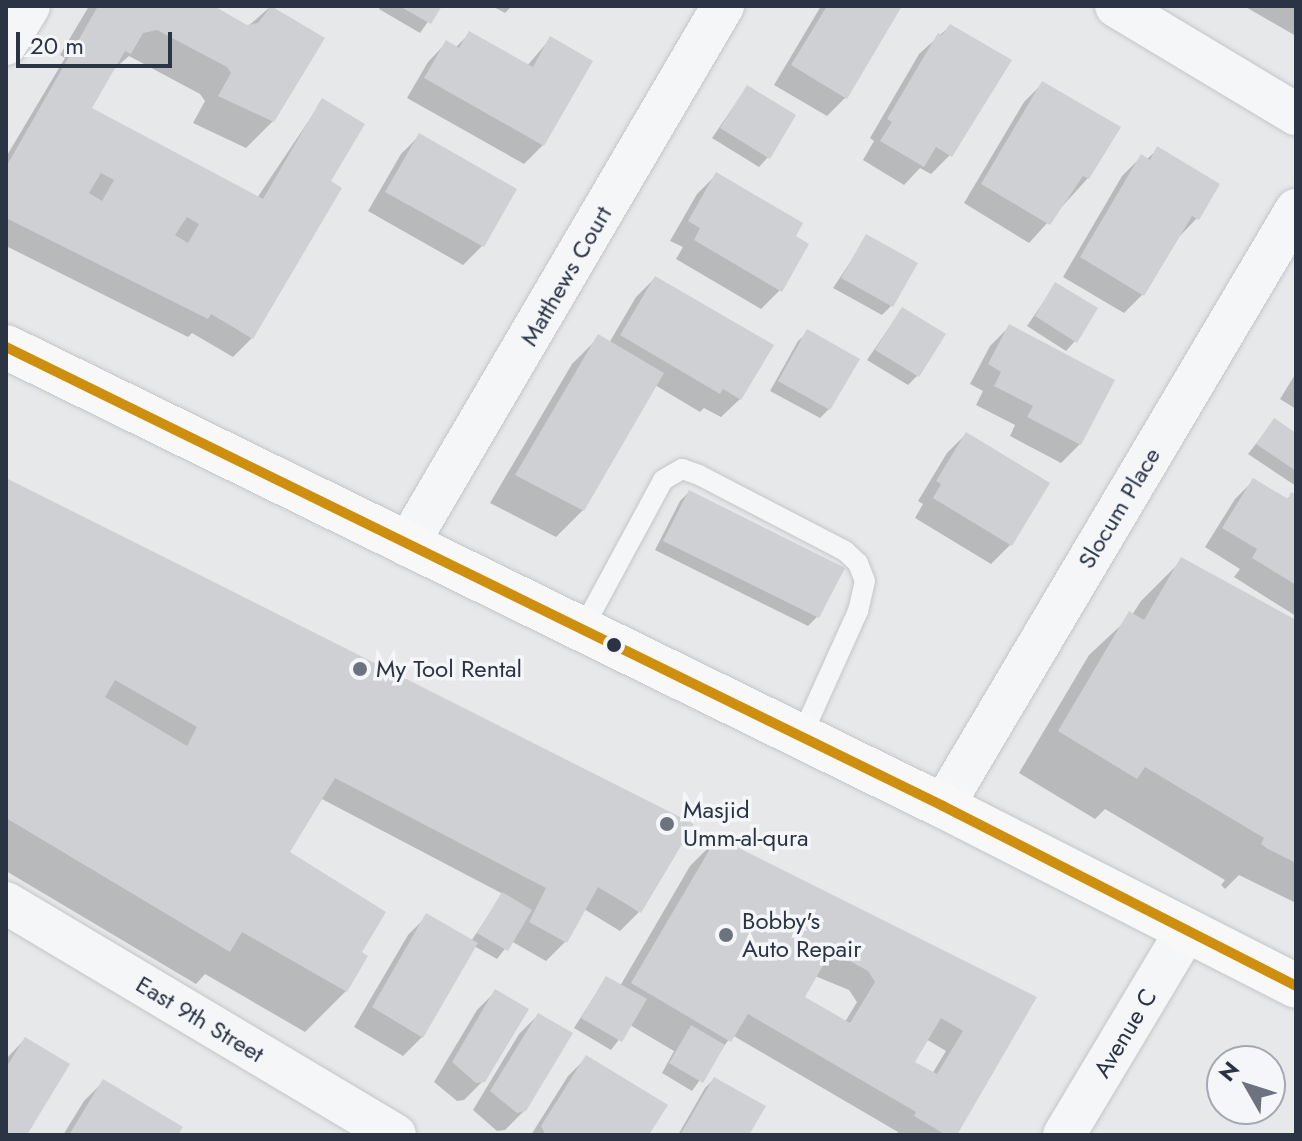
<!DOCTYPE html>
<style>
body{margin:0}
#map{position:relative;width:1302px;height:1141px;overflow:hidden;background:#e6e8ea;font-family:Jost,sans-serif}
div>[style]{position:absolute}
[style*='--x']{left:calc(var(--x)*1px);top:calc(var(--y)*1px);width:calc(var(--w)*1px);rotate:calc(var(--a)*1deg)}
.shadow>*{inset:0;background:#0003}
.building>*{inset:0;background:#ced0d3}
.roads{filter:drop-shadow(0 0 2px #c4c6c8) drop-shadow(0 0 2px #c4c6c8)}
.service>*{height:20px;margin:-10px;padding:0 10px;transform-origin:10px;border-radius:10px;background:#f5f6f7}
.minor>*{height:42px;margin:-21px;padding:0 21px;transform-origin:21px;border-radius:21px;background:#f5f6f7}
.secondary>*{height:44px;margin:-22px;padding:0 22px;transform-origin:22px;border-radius:22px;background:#f8f8f8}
.bus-1>*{height:10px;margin:-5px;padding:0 5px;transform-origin:5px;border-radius:5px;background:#ce8f0e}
.dots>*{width:22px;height:22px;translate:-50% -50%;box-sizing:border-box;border:4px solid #f4f6f9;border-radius:50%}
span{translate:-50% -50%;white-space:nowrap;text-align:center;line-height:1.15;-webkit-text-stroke:7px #f4f6f9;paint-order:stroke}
.street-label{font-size:24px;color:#2b3445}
.poi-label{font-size:24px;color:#2b3445}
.left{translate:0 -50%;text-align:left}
.frame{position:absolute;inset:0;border:8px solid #2b3445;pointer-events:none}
.north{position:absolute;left:1206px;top:1045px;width:80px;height:80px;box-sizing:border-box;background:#f4f6f9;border:2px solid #a4a8b1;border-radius:50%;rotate:309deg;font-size:22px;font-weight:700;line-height:32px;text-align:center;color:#2b3445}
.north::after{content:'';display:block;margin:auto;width:28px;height:36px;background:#6c737f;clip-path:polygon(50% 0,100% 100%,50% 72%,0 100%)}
.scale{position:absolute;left:16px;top:32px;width:156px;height:36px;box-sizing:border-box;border:4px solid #2b3445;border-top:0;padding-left:10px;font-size:24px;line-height:28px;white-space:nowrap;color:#2b3445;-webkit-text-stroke:6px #f4f6f9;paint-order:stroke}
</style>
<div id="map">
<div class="shadow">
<div style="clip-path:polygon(89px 6px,211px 6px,247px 27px,270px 7px,322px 38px,273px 121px,246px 148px,193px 123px,205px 101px,200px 94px,129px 56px,112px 71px,89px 109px,257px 198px,322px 101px,328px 182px,252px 338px,233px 357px,192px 333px,188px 337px,6px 246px,6px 157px,65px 58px,60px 55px)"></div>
<div style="clip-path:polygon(381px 6px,439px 6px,420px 33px,379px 9px)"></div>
<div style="clip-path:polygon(492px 6px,512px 6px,505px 13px)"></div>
<div style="clip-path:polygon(821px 6px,900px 6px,846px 97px,827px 116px,774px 85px)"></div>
<div style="clip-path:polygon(1244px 6px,1296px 6px,1296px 36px)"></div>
<div style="clip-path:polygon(950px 26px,1010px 60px,950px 155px,931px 174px,920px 168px,904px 185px,863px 160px,874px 141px,870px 138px,919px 54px)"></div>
<div style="clip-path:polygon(470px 33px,527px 66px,550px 39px,543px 145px,524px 164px,407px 98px,428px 62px,446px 43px,455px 48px)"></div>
<div style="clip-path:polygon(1043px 83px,1088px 178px,1029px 243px,964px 203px,1024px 102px)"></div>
<div style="clip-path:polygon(747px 87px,768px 157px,759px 167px,712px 138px)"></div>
<div style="clip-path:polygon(420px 135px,482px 246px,463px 265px,368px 211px,401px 154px)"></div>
<div style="clip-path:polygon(1158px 149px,1197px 218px,1179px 237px,1143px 294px,1124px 313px,1063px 277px,1122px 176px,1141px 157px,1146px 160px)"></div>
<div style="clip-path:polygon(716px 175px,793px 237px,780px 290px,761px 309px,676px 259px,683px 247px,670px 241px,697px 194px)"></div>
<div style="clip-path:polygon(867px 237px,891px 306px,882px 315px,833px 288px)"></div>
<div style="clip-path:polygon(655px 278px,740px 399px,721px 417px,704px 408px,700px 412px,655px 385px,583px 510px,556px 537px,490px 503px,572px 364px,599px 337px,609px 343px,636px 297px)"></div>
<div style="clip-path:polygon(1055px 285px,1075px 341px,1066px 351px,1027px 326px)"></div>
<div style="clip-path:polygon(902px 309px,917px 376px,908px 385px,867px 360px)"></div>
<div style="clip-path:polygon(1009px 327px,1080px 444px,1061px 463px,1010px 436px,1015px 425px,976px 405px,983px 391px,970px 384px,990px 346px)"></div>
<div style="clip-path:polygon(808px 332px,829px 409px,820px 418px,770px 391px,798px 341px)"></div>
<div style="clip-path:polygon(1296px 373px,1296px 409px,1280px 399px)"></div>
<div style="clip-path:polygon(1274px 421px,1296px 434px,1296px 486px,1248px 454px)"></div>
<div style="clip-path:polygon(966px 434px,1010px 545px,991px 564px,915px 518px,923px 504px,918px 501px,947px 453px)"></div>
<div style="clip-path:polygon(6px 480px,639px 912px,620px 931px,584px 909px,565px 942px,546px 961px,511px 941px,497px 959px,474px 946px,422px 1037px,403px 1056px,354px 1027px,408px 935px,427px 916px,471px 941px,503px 894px,320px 798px,288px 852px,359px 952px,346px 991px,305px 1032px,205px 974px,196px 984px,6px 871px)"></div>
<div style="clip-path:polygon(1254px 480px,1286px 500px,1291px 495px,1296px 498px,1296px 616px,1234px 577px,1240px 569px,1205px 547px,1235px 499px)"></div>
<div style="clip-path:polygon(689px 492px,817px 617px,808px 626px,655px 550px,680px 501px)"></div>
<div style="clip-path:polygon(1182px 560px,1296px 622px,1296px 903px,1239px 875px,1225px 889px,1221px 885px,1225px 880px,1105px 809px,1095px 819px,1019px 773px,1089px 655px,1132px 615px,1141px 601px)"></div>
<div style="clip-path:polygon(evenodd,717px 839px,1034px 998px,954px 1135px,896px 1135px,898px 1132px,732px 1035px,692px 1091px,662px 1073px,674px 1051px,630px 1025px,611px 1050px,574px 1028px,606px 978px,620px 986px,690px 866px,717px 839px,815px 976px,849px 990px,857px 1002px,845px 1022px,802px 998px,815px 976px,717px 839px,926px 1039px,946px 1051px,932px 1074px,912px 1062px,926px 1039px)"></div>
<div style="clip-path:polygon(496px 991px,483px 1081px,464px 1100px,457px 1101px,434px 1082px,477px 1010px)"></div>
<div style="clip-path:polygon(538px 1015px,525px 1110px,505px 1130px,497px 1131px,473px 1110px,519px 1034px)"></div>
<div style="clip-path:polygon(25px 1039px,25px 1135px,6px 1135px,6px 1059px)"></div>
<div style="clip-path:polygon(587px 1057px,665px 1106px,647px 1135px,531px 1135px,568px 1076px)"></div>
<div style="clip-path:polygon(714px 1079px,747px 1135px,678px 1135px,705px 1088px)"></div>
<div style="clip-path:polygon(103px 1082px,176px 1135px,63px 1135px,84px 1101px)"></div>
</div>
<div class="building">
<div style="clip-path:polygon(evenodd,98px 6px,214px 6px,247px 25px,258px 23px,271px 6px,325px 38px,274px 122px,218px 96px,231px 73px,227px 67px,157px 30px,143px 33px,131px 54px,125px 51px,92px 108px,263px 199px,322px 98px,365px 124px,331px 181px,342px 188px,253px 339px,211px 314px,208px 319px,6px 218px,6px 167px,98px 6px,101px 173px,114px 180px,102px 201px,89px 193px,101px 173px,98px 6px,187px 217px,199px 224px,188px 243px,175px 235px,187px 217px)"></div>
<div style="clip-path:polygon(399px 6px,442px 6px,431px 24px)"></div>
<div style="clip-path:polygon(827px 6px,902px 6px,847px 99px,791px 65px)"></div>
<div style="clip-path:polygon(950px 24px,1012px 60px,952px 157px,936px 147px,924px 167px,880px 141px,892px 122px,887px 119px,938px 33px,942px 35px)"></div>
<div style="clip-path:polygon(469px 31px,533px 67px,550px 36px,593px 61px,544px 146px,424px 78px,446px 40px,459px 48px)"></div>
<div style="clip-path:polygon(1042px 81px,1121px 127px,1089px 179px,1083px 176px,1050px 225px,981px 184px)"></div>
<div style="clip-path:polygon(747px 85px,796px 115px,770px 159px,720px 128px)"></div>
<div style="clip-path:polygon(419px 133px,517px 189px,484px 247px,385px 192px)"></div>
<div style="clip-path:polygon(1157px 146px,1220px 184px,1199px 220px,1192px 216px,1144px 296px,1080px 257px,1141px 154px,1150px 160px)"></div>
<div style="clip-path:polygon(716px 172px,803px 223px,796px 236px,809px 244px,782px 292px,694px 240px,700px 228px,688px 221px)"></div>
<div style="clip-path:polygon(866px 234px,918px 263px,893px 307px,841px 278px)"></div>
<div style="clip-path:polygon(655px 276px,774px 345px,741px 400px,723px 389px,720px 394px,620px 335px)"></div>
<div style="clip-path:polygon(1055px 282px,1098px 308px,1077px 343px,1035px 316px)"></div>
<div style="clip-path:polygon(902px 307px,946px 334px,919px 377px,875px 350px)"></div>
<div style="clip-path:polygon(1009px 324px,1115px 380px,1081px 445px,1027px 417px,1033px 406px,994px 386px,1001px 372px,988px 364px)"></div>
<div style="clip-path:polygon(807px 329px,860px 359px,830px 410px,778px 381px)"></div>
<div style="clip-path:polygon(598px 334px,664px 373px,584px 511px,515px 475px)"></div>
<div style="clip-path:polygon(1274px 418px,1296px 433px,1296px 471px,1256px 444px)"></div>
<div style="clip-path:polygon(966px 432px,1050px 483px,1012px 546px,933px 498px,941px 484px,936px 481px)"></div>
<div style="clip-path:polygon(evenodd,6px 478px,182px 566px,694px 824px,641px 913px,598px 887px,567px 943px,529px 922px,546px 888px,335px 778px,290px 852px,386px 912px,362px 952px,368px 956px,347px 992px,242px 932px,230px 952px,6px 818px,6px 478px,115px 680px,197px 727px,187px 746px,105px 697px,115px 680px)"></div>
<div style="clip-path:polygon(1253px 478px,1288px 499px,1291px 492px,1296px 495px,1296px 585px,1252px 558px,1257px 549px,1222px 528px)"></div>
<div style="clip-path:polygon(689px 490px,845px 568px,819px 618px,663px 541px)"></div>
<div style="clip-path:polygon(1181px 557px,1296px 620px,1296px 863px,1268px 849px,1261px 844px,1264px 838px,1145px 767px,1137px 779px,1058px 731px,1129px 611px,1144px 620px)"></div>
<div style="clip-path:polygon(evenodd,717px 837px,1037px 997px,957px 1135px,946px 1135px,914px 1116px,916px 1112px,748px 1014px,731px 1042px,631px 983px,717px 837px,829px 955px,841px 956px,868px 971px,875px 982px,850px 1023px,805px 997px,829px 955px,717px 837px,941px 1018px,963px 1031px,937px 1074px,915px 1062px,941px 1018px)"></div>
<div style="clip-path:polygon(502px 892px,532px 910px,508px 951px,477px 933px)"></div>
<div style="clip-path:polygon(426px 913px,478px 943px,423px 1038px,372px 1007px)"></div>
<div style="clip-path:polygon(606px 976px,647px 999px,622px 1042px,581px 1018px)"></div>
<div style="clip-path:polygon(495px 989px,529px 1009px,485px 1082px,476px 1083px,452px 1062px)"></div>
<div style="clip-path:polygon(538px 1013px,573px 1033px,526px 1111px,517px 1113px,490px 1091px)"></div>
<div style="clip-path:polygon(691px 1025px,725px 1045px,703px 1083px,669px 1063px)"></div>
<div style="clip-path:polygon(25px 1037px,70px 1064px,27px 1135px,6px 1135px,6px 1068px)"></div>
<div style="clip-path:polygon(586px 1055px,668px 1105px,649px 1135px,545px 1134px,541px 1126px)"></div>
<div style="clip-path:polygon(714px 1077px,766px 1106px,749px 1135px,680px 1135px)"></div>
<div style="clip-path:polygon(103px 1079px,183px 1127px,178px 1135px,69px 1135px)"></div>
</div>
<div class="roads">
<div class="service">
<div style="--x:582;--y:630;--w:170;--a:-61.6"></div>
<div style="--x:663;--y:480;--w:22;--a:-30"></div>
<div style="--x:682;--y:469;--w:18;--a:19"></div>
<div style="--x:699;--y:475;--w:165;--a:27.5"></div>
<div style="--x:845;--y:551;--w:18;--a:43"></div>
<div style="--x:858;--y:563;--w:19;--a:69"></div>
<div style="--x:865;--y:581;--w:31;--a:103"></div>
<div style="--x:858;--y:611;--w:138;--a:114.3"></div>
</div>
<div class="minor">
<div style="--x:1116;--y:6;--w:210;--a:31"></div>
<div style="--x:6;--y:44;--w:44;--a:-58.8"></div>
<div style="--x:407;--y:545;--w:625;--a:-59.62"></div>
<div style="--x:943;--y:806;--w:693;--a:-59.36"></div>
<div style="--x:6;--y:903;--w:453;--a:30.8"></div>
<div style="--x:1064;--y:1135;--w:238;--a:-59.1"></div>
</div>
<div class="secondary">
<div style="--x:6;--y:347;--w:1043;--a:26.1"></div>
<div style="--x:943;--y:806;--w:396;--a:27"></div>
</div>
</div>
<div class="bus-1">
<div style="--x:6;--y:347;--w:1043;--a:26.1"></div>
<div style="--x:943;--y:806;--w:396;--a:27"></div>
</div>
<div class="dots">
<div style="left:614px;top:645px;background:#2b3445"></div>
<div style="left:360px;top:669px;background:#6c737f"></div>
<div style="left:667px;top:824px;background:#6c737f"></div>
<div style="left:726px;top:935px;background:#6c737f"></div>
</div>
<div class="street-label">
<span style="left:566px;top:276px;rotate:-60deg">Matthews Court</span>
<span style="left:1119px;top:508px;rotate:-59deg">Slocum Place</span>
<span style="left:200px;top:1019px;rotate:31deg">East 9th Street</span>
<span style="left:1125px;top:1033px;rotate:-59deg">Avenue C</span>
</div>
<div class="poi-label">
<span class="left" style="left:376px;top:669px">My Tool Rental</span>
<span class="left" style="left:683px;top:824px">Masjid<br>Umm-al-qura</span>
<span class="left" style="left:742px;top:935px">Bobby's<br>Auto Repair</span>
</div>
<div class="frame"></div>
<div class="north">N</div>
<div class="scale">20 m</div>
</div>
